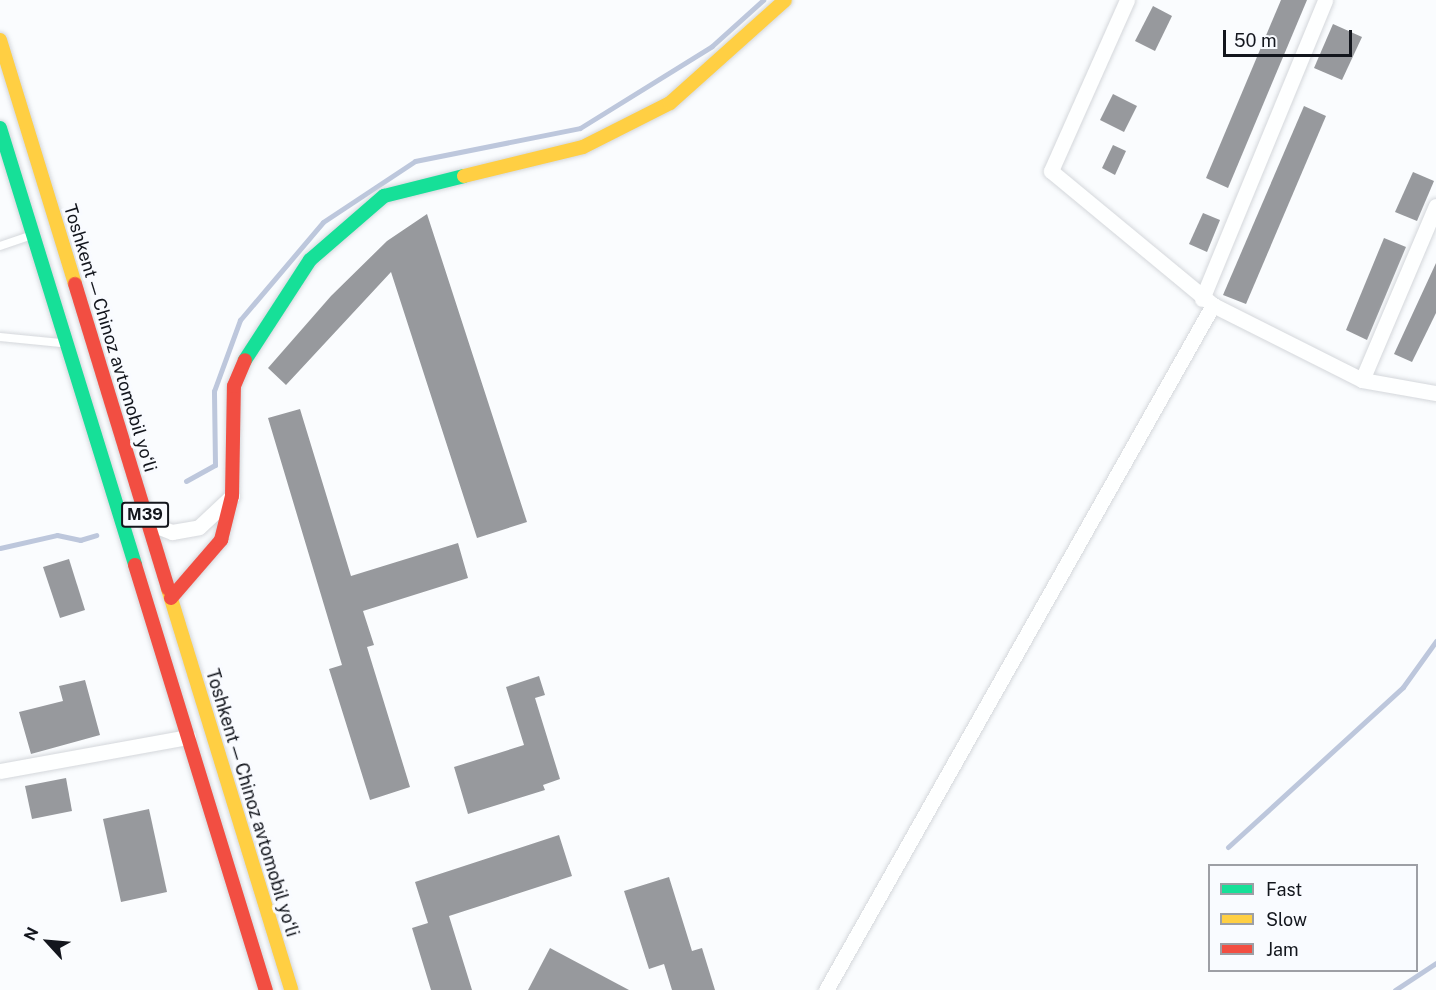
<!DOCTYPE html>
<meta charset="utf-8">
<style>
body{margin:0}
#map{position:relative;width:1436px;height:990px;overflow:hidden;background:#fafcfe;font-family:"Public Sans",sans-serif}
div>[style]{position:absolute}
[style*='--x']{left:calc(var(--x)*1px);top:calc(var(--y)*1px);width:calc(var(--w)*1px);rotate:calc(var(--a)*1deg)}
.stream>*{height:5px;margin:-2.5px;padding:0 2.5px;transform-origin:2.5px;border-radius:2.5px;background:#bdc7dc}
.building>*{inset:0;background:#97999d}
.roads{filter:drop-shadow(0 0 2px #d4d7db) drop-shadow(0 0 2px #d4d7db)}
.lane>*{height:8px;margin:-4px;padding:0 4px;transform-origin:4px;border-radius:4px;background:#feffff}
.street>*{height:15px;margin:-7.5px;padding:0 7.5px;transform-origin:7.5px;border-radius:7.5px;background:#feffff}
.fast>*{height:14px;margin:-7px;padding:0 7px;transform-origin:7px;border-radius:7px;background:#16e098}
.slow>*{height:14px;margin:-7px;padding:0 7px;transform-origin:7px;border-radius:7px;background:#ffcf43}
.jam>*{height:14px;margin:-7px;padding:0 7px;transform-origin:7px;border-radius:7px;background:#f24e42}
span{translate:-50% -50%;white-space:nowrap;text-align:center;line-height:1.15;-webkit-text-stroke:6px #f9fbff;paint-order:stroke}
.shield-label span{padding:2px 4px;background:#f9fbff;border:2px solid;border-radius:4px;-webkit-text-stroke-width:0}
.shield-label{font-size:16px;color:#13161d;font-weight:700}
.street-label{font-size:18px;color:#13161d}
.legend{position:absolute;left:1208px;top:864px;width:210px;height:108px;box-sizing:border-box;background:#f9fbff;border:2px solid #9d9fa5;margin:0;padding:8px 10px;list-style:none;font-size:18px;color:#13161d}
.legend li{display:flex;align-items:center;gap:12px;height:30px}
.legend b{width:30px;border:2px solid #9d9fa5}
.north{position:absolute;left:18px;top:912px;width:60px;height:60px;-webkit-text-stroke:4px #f9fbff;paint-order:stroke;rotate:296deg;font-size:16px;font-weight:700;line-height:24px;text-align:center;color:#13161d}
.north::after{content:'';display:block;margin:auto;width:21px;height:27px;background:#13161d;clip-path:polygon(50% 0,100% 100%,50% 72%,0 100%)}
.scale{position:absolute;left:1223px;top:30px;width:129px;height:27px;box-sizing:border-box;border:3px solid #13161d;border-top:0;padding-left:8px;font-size:18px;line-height:21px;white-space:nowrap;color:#13161d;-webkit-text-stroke:4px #f9fbff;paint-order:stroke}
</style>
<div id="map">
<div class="stream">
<div style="--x:186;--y:481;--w:33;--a:-29"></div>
<div style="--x:215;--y:465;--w:74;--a:-90.8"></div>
<div style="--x:214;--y:391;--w:76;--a:-69.9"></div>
<div style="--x:240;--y:320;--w:128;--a:-49.7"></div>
<div style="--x:323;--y:222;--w:110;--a:-33.5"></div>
<div style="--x:415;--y:161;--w:168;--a:-11.3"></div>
<div style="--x:580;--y:128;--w:155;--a:-31.8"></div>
<div style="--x:712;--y:46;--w:69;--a:-42"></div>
<div style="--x:0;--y:548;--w:58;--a:-12.8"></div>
<div style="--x:57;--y:535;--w:24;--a:12"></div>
<div style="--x:80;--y:540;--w:17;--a:-17"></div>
<div style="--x:1228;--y:847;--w:237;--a:-42.4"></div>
<div style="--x:1403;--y:687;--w:57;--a:-54.3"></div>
<div style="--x:1395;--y:990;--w:49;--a:-33.4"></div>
</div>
<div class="building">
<div style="clip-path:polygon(1281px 0,1307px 0,1228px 188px,1206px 178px)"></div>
<div style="clip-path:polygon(1153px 6px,1172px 16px,1155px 51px,1135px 41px)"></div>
<div style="clip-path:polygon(1333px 24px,1362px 37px,1342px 80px,1314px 68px)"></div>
<div style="clip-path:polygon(1113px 94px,1137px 106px,1124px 132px,1100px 120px)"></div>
<div style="clip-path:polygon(1304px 106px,1326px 116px,1246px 304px,1223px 295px)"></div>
<div style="clip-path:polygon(1113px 145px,1126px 151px,1115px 175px,1102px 168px)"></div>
<div style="clip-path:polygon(1413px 172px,1434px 181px,1417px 221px,1395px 212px)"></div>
<div style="clip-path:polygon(1203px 213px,1220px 220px,1207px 252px,1189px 244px)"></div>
<div style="clip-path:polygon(427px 214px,527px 522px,477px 538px,391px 272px,286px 385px,268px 368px,331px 296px,387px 241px)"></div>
<div style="clip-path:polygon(1384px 238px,1406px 247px,1367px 340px,1346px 330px)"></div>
<div style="clip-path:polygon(1436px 263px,1436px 313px,1412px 362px,1394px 354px)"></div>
<div style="clip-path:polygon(300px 409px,351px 576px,458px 543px,468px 578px,363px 611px,374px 645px,367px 647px,410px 787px,370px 800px,329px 669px,342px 665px,268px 418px)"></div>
<div style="clip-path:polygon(69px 559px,85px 610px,60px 618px,43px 567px)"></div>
<div style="clip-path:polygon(539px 676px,545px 695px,535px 698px,560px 779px,543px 785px,545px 790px,468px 814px,454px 767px,524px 745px,506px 687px)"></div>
<div style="clip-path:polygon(85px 680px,100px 735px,31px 754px,19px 712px,63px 701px,59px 686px)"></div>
<div style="clip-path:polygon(66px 778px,72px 811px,32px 819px,25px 786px)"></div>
<div style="clip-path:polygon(149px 809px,167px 892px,121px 902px,103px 819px)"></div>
<div style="clip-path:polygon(559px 835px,572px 876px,449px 916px,472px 990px,431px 990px,412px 928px,428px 923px,415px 882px)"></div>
<div style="clip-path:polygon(669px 877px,692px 951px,702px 948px,715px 990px,672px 990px,664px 964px,649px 969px,624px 891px)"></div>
<div style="clip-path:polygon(550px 948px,629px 990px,528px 990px)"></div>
</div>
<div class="roads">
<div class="lane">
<div style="--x:0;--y:246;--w:31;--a:-19"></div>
<div style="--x:0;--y:337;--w:61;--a:5.6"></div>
</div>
<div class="street">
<div style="--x:1127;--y:0;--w:187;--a:114"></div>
<div style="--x:1051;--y:171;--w:210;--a:39.6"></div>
<div style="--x:1213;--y:305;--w:167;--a:26.7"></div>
<div style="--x:1362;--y:380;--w:75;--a:10"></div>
<div style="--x:1202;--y:299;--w:323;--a:-67.6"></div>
<div style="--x:1362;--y:380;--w:189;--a:-67"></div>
<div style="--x:147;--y:522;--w:27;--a:22"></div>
<div style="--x:172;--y:532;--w:27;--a:-10"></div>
<div style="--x:199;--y:527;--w:45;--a:-43.2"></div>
<div style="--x:0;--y:771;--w:191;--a:-10.3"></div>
<div style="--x:826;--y:990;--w:787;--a:-60.54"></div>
</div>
<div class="fast">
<div style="--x:0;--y:128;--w:457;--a:72.8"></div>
<div style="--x:245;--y:360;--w:119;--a:-57"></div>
<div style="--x:310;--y:260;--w:98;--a:-40.9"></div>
<div style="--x:384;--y:196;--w:82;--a:-14"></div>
</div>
<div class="slow">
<div style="--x:0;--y:40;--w:255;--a:72.9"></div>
<div style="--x:464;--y:176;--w:122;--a:-13.7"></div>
<div style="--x:583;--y:147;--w:97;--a:-26.8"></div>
<div style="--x:670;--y:103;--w:154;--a:-41.8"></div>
<div style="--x:168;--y:589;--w:419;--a:72.9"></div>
</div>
<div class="jam">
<div style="--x:75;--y:284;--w:319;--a:73"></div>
<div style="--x:135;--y:565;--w:445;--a:72.9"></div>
<div style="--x:171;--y:598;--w:77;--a:-49.2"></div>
<div style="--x:221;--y:540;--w:45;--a:-76"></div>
<div style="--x:232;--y:496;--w:110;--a:-89"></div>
<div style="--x:234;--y:386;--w:28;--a:-67"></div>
</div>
</div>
<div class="shield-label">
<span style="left:145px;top:515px">M39</span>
</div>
<div class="street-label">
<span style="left:110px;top:338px;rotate:73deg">Toshkent — Chinoz avtomobil yoʻli</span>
<span style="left:252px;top:803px;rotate:73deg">Toshkent — Chinoz avtomobil yoʻli</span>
</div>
<ul class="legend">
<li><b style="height:8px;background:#16e098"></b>Fast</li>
<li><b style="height:8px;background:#ffcf43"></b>Slow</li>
<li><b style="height:8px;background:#f24e42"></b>Jam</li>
</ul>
<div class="north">N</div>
<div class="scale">50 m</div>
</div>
